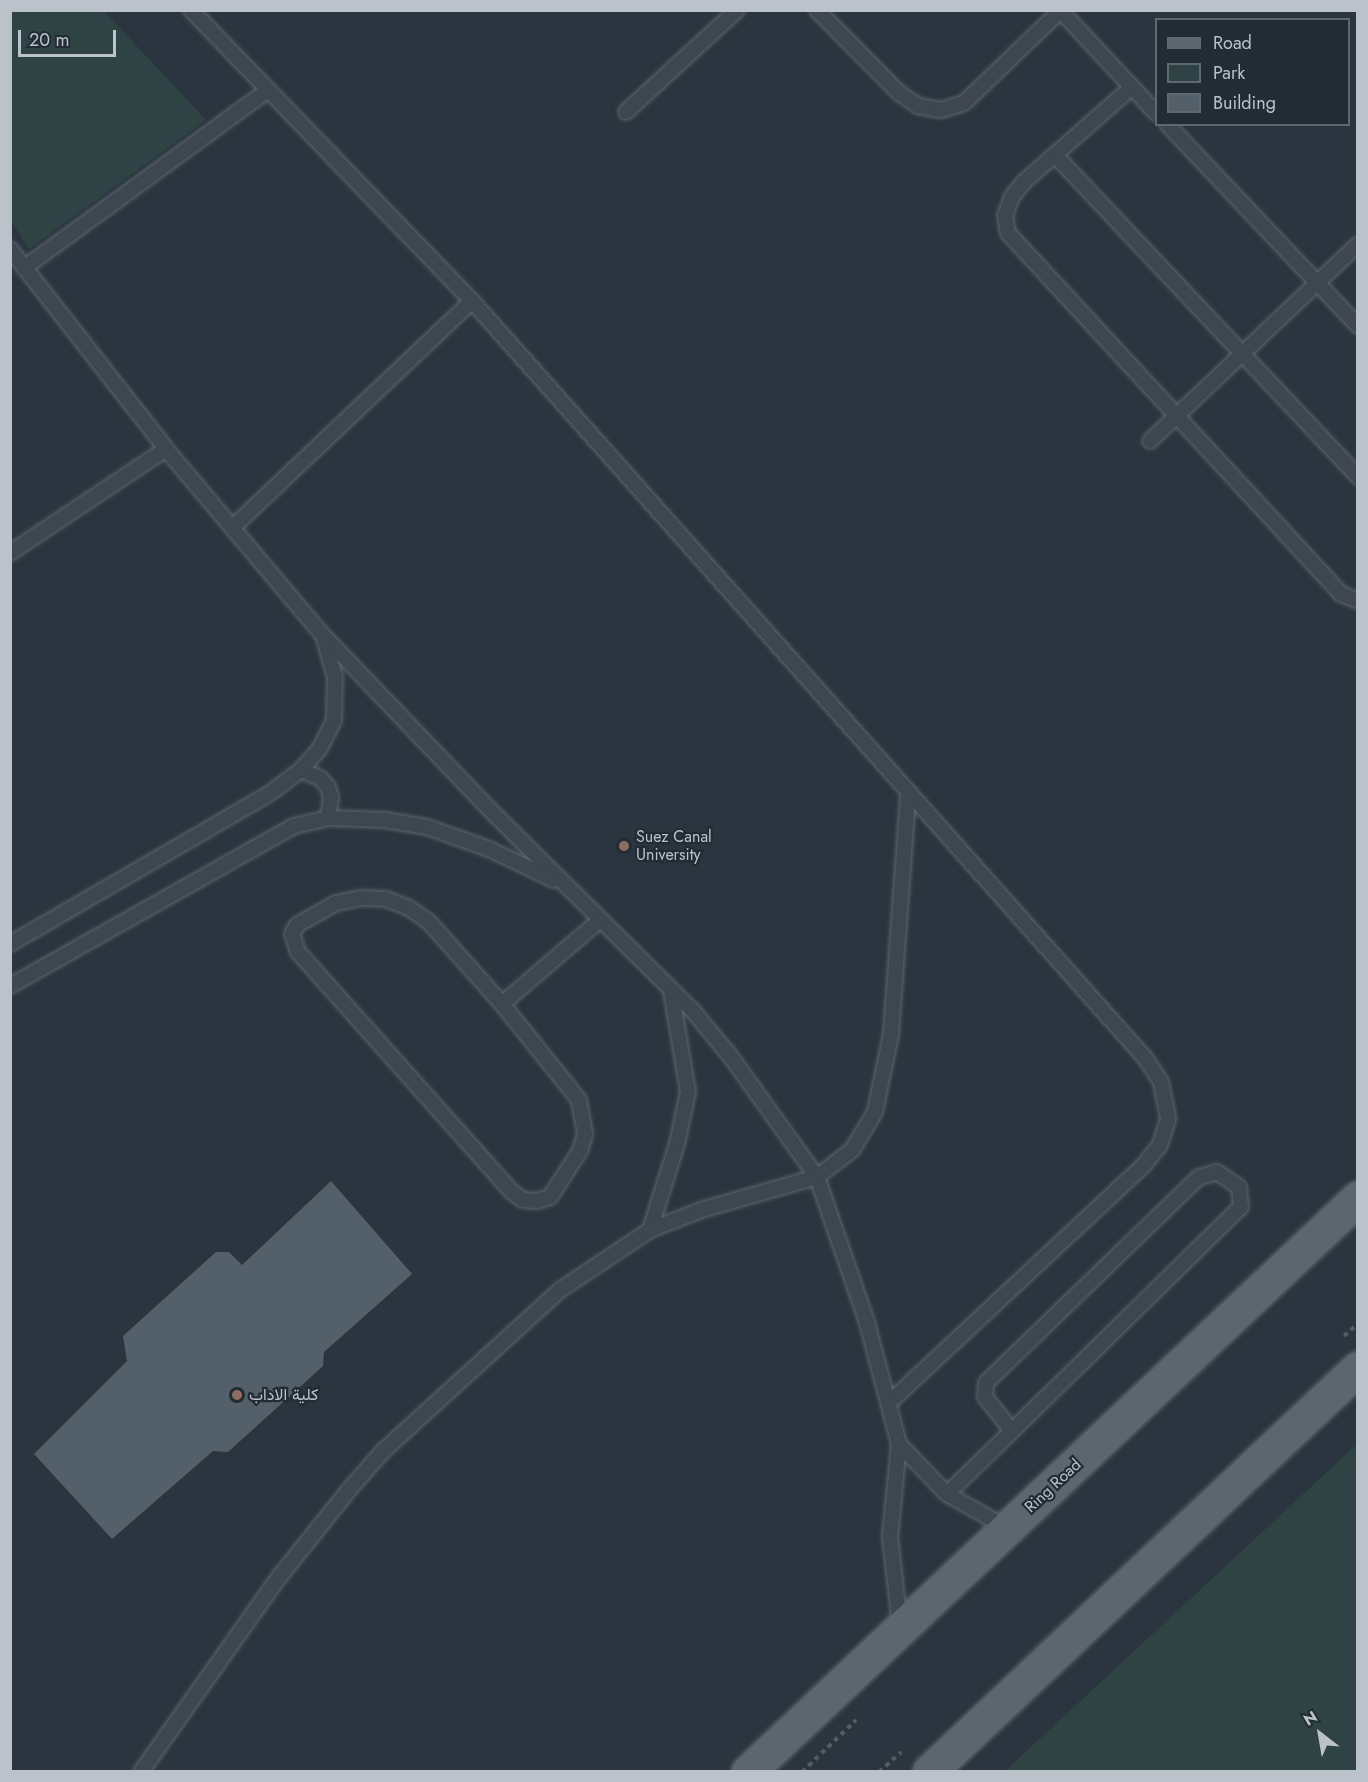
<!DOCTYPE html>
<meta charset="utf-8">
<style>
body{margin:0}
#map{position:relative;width:1368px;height:1782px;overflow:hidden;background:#2a353f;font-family:Jost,Vazirmatn,sans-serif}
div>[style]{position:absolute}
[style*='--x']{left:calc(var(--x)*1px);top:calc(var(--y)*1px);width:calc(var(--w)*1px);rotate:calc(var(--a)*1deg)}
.green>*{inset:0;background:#2f4342}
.building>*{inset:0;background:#546069}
.path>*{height:4px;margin-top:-2px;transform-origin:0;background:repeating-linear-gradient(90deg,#4e6061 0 4.5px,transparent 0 9px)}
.roads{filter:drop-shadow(0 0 2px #5c656d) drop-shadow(0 0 2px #5c656d)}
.service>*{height:14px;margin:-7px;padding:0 7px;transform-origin:7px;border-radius:7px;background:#3e474f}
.primary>*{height:33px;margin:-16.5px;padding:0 16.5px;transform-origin:16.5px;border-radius:16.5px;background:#5c666f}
.dots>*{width:16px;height:16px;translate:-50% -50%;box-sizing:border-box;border:3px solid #222c35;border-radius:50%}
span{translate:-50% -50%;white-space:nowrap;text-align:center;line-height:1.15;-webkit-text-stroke:4.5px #222c35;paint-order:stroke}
.poi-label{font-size:16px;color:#bbc2ca}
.left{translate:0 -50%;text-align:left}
.street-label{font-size:16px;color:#bbc2ca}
.frame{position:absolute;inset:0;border:12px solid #bbc2ca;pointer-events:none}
.legend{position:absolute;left:1155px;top:18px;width:195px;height:108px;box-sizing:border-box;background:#222c35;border:2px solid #5f6871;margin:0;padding:8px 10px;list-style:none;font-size:18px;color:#bbc2ca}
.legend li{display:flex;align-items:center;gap:12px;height:30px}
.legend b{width:30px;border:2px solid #5f6871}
.north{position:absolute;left:1290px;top:1704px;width:60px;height:60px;-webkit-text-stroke:4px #222c35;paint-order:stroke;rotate:329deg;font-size:16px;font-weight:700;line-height:24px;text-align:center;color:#bbc2ca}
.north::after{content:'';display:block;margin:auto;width:21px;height:27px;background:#bbc2ca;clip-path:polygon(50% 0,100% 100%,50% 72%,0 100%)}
.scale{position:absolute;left:18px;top:30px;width:98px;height:27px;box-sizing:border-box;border:3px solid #bbc2ca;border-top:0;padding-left:8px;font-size:18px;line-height:21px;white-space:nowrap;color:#bbc2ca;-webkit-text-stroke:4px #222c35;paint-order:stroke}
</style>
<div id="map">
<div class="green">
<div style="clip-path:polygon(11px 10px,104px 11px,206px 120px,29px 249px,11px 221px)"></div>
<div style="clip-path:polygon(1357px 1444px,1357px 1771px,1005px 1771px)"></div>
</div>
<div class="building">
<div style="clip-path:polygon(331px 1181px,412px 1274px,324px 1352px,323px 1366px,228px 1452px,213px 1451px,112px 1539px,34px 1454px,127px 1361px,123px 1336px,216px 1252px,229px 1252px,242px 1265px)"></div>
</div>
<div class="path">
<div style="--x:1344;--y:1336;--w:18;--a:-41"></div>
<div style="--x:802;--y:1772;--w:75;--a:-43.9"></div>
<div style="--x:879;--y:1772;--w:30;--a:-42"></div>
</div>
<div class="roads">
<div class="service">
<div style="--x:191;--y:10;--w:405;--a:46"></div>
<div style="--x:472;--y:301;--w:1013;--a:48.36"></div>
<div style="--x:1145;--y:1058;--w:29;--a:56"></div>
<div style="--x:1161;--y:1082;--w:38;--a:79"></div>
<div style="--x:1168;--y:1119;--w:27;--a:107"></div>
<div style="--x:1160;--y:1145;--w:27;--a:129"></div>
<div style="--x:1143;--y:1166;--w:347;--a:137"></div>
<div style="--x:817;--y:10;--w:117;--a:45.3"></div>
<div style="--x:899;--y:93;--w:23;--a:34"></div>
<div style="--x:918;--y:106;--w:23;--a:10"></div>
<div style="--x:941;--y:110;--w:24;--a:-17"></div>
<div style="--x:964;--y:103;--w:133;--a:-43.8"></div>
<div style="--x:1060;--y:10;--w:141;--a:47"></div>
<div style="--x:1132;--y:87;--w:144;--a:138.7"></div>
<div style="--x:1024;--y:182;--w:19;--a:129"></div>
<div style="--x:1012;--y:197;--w:19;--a:111"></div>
<div style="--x:1005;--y:215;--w:18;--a:81"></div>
<div style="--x:1008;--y:233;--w:491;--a:47.3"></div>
<div style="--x:1341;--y:594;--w:18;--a:22"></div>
<div style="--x:626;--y:112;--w:151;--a:-42.6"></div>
<div style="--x:1167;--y:124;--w:278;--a:46.6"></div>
<div style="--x:1055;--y:155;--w:442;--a:46.7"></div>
<div style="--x:10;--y:249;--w:254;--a:52"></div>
<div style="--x:166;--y:449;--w:242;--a:49.9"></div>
<div style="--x:322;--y:634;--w:250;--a:46.3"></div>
<div style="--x:495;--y:815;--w:279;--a:44.7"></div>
<div style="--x:693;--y:1011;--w:60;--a:50.4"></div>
<div style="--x:731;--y:1057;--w:148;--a:54.4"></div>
<div style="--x:817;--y:1177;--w:150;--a:71"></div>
<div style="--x:866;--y:1319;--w:129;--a:75.2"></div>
<div style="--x:899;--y:1444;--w:93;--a:95.5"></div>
<div style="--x:890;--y:1537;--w:89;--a:83.5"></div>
<div style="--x:24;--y:268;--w:301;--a:-36.1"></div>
<div style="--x:1150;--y:441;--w:286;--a:-43.4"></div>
<div style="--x:232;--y:528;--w:330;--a:-43.4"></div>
<div style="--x:10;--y:553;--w:187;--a:-33.7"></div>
<div style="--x:301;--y:770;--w:21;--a:23"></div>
<div style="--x:320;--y:778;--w:12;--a:48"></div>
<div style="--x:328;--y:787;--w:10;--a:73"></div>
<div style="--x:331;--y:797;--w:21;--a:98"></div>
<div style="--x:361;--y:898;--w:25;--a:2"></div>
<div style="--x:386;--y:899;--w:25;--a:21"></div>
<div style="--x:409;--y:908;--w:24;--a:35"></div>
<div style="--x:429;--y:922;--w:110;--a:48.3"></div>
<div style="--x:502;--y:1004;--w:123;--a:51.3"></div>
<div style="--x:579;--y:1100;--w:35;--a:80"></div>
<div style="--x:585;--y:1134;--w:18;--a:106"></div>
<div style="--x:580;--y:1151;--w:55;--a:123.1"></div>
<div style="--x:550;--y:1197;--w:14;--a:163"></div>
<div style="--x:537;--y:1201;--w:14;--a:-176"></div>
<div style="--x:523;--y:1200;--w:14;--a:-144"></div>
<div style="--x:512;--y:1192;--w:322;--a:-131.7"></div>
<div style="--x:298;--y:952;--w:19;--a:-108"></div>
<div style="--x:292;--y:934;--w:10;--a:-61"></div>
<div style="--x:297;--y:925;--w:45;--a:-29.4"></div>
<div style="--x:336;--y:903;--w:25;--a:-11"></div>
<div style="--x:10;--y:944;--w:299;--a:-30.1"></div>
<div style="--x:269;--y:794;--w:40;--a:-37"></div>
<div style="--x:301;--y:770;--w:29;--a:-49"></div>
<div style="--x:320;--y:748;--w:31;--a:-63"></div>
<div style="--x:334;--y:720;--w:43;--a:-88.7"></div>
<div style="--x:335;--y:677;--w:40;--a:-106"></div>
<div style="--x:10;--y:986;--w:326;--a:-29.4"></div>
<div style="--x:294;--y:826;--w:35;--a:-13"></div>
<div style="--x:328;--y:818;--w:57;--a:2"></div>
<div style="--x:385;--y:820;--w:43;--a:9.5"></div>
<div style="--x:427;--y:827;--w:66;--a:19.5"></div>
<div style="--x:489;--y:849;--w:72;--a:25.5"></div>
<div style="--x:502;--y:1004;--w:129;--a:-40.6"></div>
<div style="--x:650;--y:1230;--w:90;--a:-72.6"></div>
<div style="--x:677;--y:1144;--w:53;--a:-78.1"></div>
<div style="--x:688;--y:1092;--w:103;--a:-99.5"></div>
<div style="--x:899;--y:1444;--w:69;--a:46.2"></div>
<div style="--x:947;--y:1494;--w:69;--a:29.5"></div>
<div style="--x:947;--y:1494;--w:91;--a:-44.1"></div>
<div style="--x:1012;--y:1431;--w:320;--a:-44.4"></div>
<div style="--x:1241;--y:1207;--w:20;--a:-96"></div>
<div style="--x:1239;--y:1187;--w:27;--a:-146"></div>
<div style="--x:1217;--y:1172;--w:19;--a:164"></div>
<div style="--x:1199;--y:1177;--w:296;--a:136"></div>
<div style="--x:986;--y:1383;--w:14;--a:94"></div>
<div style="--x:985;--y:1397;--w:43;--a:51.5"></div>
<div style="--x:141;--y:1772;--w:240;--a:-54.7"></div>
<div style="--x:280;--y:1576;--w:109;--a:-51.3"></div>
<div style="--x:348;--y:1491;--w:52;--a:-48.9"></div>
<div style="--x:382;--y:1452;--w:241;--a:-42.3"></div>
<div style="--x:560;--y:1290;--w:108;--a:-33.7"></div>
<div style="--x:650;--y:1230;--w:55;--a:-21.4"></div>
<div style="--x:701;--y:1210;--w:121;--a:-15.9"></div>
<div style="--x:817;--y:1177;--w:44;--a:-37.6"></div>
<div style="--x:852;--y:1150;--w:44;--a:-58.8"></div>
<div style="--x:875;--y:1112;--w:80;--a:-78.4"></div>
<div style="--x:891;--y:1034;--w:239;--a:-85.9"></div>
</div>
<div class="primary">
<div style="--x:748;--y:1772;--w:838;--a:-43.26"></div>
<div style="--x:929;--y:1772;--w:589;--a:-43.28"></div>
</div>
</div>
<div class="dots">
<div style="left:624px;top:846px;background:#8d6e63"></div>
<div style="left:237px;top:1395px;background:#8d6e63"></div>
</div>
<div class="poi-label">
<span class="left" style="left:636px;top:846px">Suez Canal<br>University</span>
<span class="left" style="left:249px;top:1395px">كلية الاداب</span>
</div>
<div class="street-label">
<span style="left:1053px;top:1486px;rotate:-43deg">Ring Road</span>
</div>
<div class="frame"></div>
<ul class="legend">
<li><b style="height:8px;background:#5c666f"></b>Road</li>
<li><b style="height:16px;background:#2f4342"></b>Park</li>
<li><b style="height:16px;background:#546069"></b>Building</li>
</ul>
<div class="north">N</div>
<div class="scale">20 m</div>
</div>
